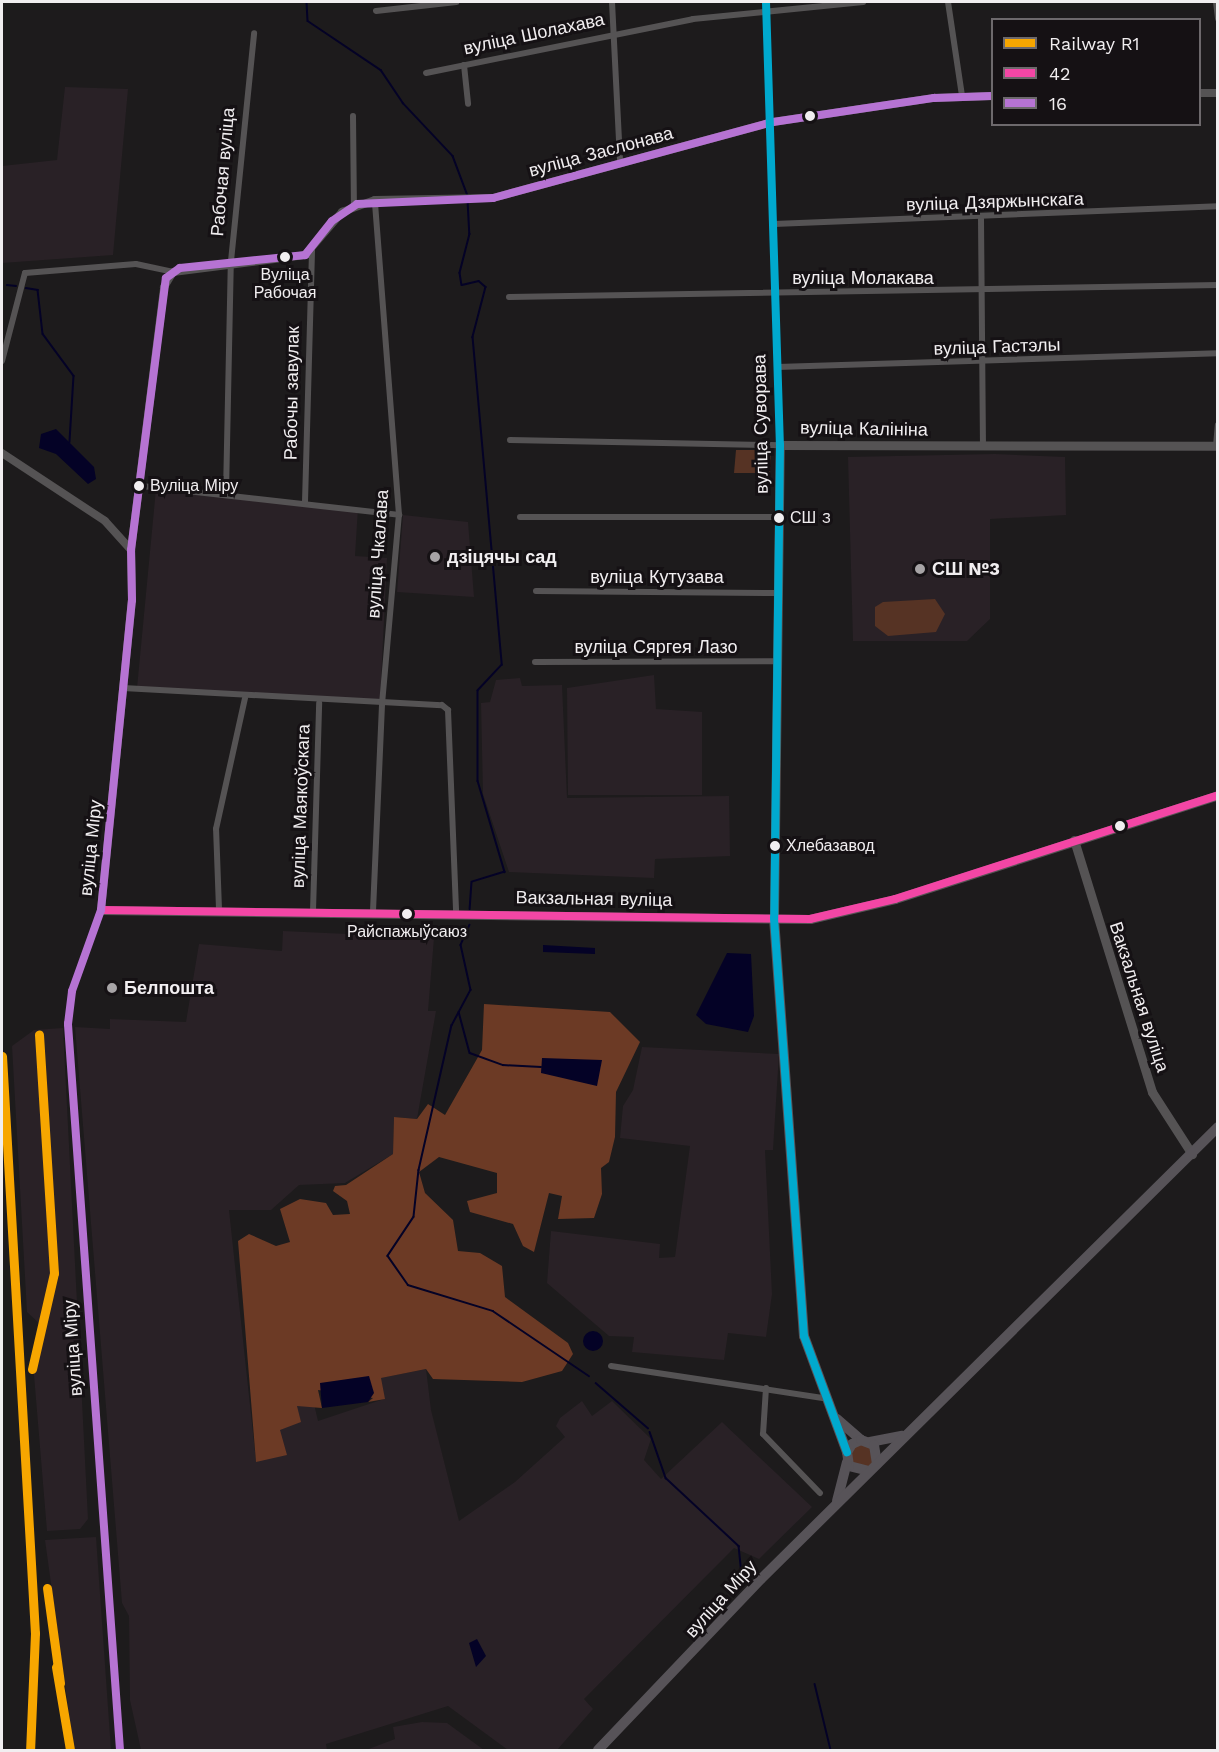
<!DOCTYPE html>
<meta charset="utf-8">
<style>
body{margin:0}
#map{position:relative;width:1219px;height:1752px;overflow:hidden;background:#1d1b1c;font-family:"Work Sans",sans-serif}
div>[style]{position:absolute}
[style*='--x']{left:calc(var(--x)*1px);top:calc(var(--y)*1px);width:calc(var(--w)*1px);rotate:calc(var(--a)*1deg)}
.built>*{inset:0;background:#292126}
.green>*{inset:0;background:#563324}
.forest>*{inset:0;background:#6c3a25}
.water>*{inset:0;background:#040226}
.round{border-radius:50%}
.stream>*{height:1.5px;margin:-0.75px;padding:0 0.75px;transform-origin:0.75px;border-radius:0.75px;background:#040226}
.minor>*{height:6px;margin:-3px;padding:0 3px;transform-origin:3px;border-radius:3px;background:#555354}
.tertiary>*{height:8px;margin:-4px;padding:0 4px;transform-origin:4px;border-radius:4px;background:#555354}
.secondary>*{height:9px;margin:-4.5px;padding:0 4.5px;transform-origin:4.5px;border-radius:4.5px;background:#555354}
.primary>*{height:10px;margin:-5px;padding:0 5px;transform-origin:5px;border-radius:5px;background:#575358}
.bus-1>*{height:8px;margin:-4px;padding:0 4px;transform-origin:4px;border-radius:4px;background:#f346a5}
.bus-2>*{height:8px;margin:-4px;padding:0 4px;transform-origin:4px;border-radius:4px;background:#b673d3}
.bus-3>*{height:8px;margin:-4px;padding:0 4px;transform-origin:4px;border-radius:4px;background:#00a9ce}
.rail-1>*{height:9px;margin:-4.5px;padding:0 4.5px;transform-origin:4.5px;border-radius:4.5px;background:#f7a600}
.dots>*{width:16px;height:16px;translate:-50% -50%;box-sizing:border-box;border:3px solid #151114;border-radius:50%}
span{translate:-50% -50%;white-space:nowrap;text-align:center;line-height:1.15;-webkit-text-stroke:6px #151114;paint-order:stroke}
.bus-label{font-size:16px;color:#f1eef0}
.left{translate:0 -50%;text-align:left}
.street-label{font-size:18px;color:#f1eef0}
.poi-label{font-size:18px;color:#f1eef0;font-weight:700}
.frame{position:absolute;inset:0;border:3px solid #f1eef0;pointer-events:none}
.legend{position:absolute;left:991px;top:18px;width:210px;height:108px;box-sizing:border-box;background:#151114;border:2px solid #6d696c;margin:0;padding:8px 10px;list-style:none;font-size:18px;color:#f1eef0}
.legend li{display:flex;align-items:center;gap:12px;height:30px}
.legend b{width:30px;border:2px solid #6d696c}
</style>
<div id="map">
<div class="built">
<div style="clip-path:polygon(65px 87px,128px 89px,113px 255px,2px 263px,2px 166px,57px 160px)"></div>
<div style="clip-path:polygon(995px 454px,1065px 457px,1066px 515px,990px 519px,990px 619px,967px 641px,853px 641px,848px 457px)"></div>
<div style="clip-path:polygon(156px 489px,358px 508px,355px 556px,387px 558px,380px 702px,137px 688px)"></div>
<div style="clip-path:polygon(403px 515px,468px 522px,474px 597px,397px 592px)"></div>
<div style="clip-path:polygon(654px 675px,656px 709px,702px 712px,702px 795px,568px 795px,567px 688px)"></div>
<div style="clip-path:polygon(520px 678px,522px 686px,562px 685px,567px 798px,729px 796px,730px 856px,655px 859px,654px 878px,509px 872px,483px 794px,481px 703px,490px 702px,496px 680px)"></div>
<div style="clip-path:polygon(283px 931px,434px 938px,428px 1011px,436px 1011px,417px 1119px,394px 1117px,393px 1154px,345px 1183px,299px 1185px,271px 1210px,229px 1210px,256px 1461px,297px 1406px,314px 1404px,318px 1421px,384px 1399px,380px 1378px,426px 1369px,431px 1410px,459px 1521px,515px 1482px,565px 1437px,556px 1426px,560px 1418px,582px 1401px,592px 1416px,612px 1401px,651px 1439px,644px 1460px,661px 1479px,722px 1422px,812px 1507px,759px 1559px,734px 1548px,584px 1699px,593px 1709px,557px 1750px,508px 1750px,448px 1706px,326px 1744px,327px 1750px,141px 1750px,130px 1700px,129px 1616px,122px 1603px,75px 1027px,110px 1029px,110px 1019px,186px 1022px,199px 944px,282px 951px)"></div>
<div style="clip-path:polygon(63px 1028px,88px 1519px,80px 1529px,47px 1531px,33px 1363px,42px 1326px,27px 1312px,12px 1046px,34px 1030px)"></div>
<div style="clip-path:polygon(642px 1047px,779px 1054px,773px 1150px,765px 1150px,772px 1294px,766px 1337px,728px 1333px,724px 1360px,632px 1352px,634px 1337px,609px 1336px,547px 1283px,551px 1231px,660px 1244px,659px 1258px,675px 1257px,690px 1146px,620px 1138px,623px 1106px,633px 1090px)"></div>
<div style="clip-path:polygon(96px 1537px,111px 1750px,74px 1750px,45px 1540px)"></div>
<div style="clip-path:polygon(422px 1722px,447px 1723px,484px 1750px,366px 1750px,395px 1739px,393px 1727px)"></div>
</div>
<div class="green">
<div style="clip-path:polygon(736px 450px,771px 450px,770px 473px,734px 473px)"></div>
<div style="clip-path:polygon(935px 599px,945px 614px,936px 632px,888px 636px,875px 626px,875px 607px,883px 602px)"></div>
<div style="clip-path:polygon(857px 1445px,869px 1445px,875px 1456px,870px 1467px,854px 1467px,851px 1451px)"></div>
</div>
<div class="forest">
<div style="clip-path:polygon(484px 1004px,610px 1012px,640px 1042px,616px 1092px,615px 1137px,609px 1162px,601px 1168px,602px 1194px,594px 1218px,558px 1219px,562px 1196px,549px 1193px,534px 1252px,523px 1246px,513px 1224px,470px 1212px,467px 1201px,497px 1193px,497px 1173px,439px 1157px,419px 1172px,425px 1193px,453px 1220px,458px 1251px,480px 1253px,502px 1266px,505px 1297px,568px 1343px,573px 1354px,562px 1371px,522px 1382px,433px 1379px,426px 1369px,381px 1378px,385px 1399px,368px 1402px,373px 1398px,318px 1390px,322px 1408px,297px 1406px,301px 1422px,280px 1430px,287px 1455px,256px 1462px,238px 1241px,249px 1234px,276px 1246px,290px 1242px,280px 1209px,300px 1199px,326px 1203px,333px 1215px,350px 1214px,347px 1201px,333px 1191px,335px 1186px,346px 1185px,393px 1154px,394px 1117px,417px 1119px,428px 1104px,445px 1115px,482px 1050px)"></div>
</div>
<div class="water">
<div style="clip-path:polygon(56px 429px,94px 467px,96px 479px,88px 484px,56px 454px,39px 448px,41px 434px)"></div>
<div style="clip-path:polygon(543px 945px,595px 948px,595px 954px,543px 952px)"></div>
<div style="clip-path:polygon(727px 953px,751px 954px,754px 1016px,748px 1032px,706px 1024px,696px 1015px)"></div>
<div style="clip-path:polygon(542px 1058px,602px 1060px,597px 1086px,541px 1073px)"></div>
<div class="round" style="left:583px;top:1331px;width:20px;height:20px"></div>
<div style="clip-path:polygon(369px 1376px,374px 1393px,368px 1402px,322px 1408px,320px 1383px)"></div>
<div style="clip-path:polygon(477px 1639px,486px 1656px,476px 1667px,469px 1643px)"></div>
</div>
<div class="stream">
<div style="--x:307;--y:2;--w:19;--a:87"></div>
<div style="--x:308;--y:21;--w:88;--a:33.9"></div>
<div style="--x:381;--y:70;--w:40;--a:56"></div>
<div style="--x:403;--y:103;--w:73;--a:46.7"></div>
<div style="--x:453;--y:156;--w:43;--a:69.4"></div>
<div style="--x:468;--y:200;--w:34;--a:87"></div>
<div style="--x:470;--y:234;--w:40;--a:104.4"></div>
<div style="--x:460;--y:273;--w:12;--a:81"></div>
<div style="--x:462;--y:285;--w:17;--a:-13"></div>
<div style="--x:479;--y:281;--w:9;--a:41"></div>
<div style="--x:486;--y:287;--w:52;--a:104.6"></div>
<div style="--x:473;--y:337;--w:329;--a:84.9"></div>
<div style="--x:502;--y:665;--w:35;--a:133"></div>
<div style="--x:478;--y:691;--w:90;--a:90"></div>
<div style="--x:478;--y:781;--w:95;--a:73.5"></div>
<div style="--x:505;--y:872;--w:34;--a:163"></div>
<div style="--x:472;--y:882;--w:27;--a:94"></div>
<div style="--x:7;--y:285;--w:9;--a:6"></div>
<div style="--x:26;--y:288;--w:12;--a:9"></div>
<div style="--x:38;--y:290;--w:44;--a:83.5"></div>
<div style="--x:43;--y:334;--w:52;--a:53.6"></div>
<div style="--x:74;--y:376;--w:66;--a:93.5"></div>
<div style="--x:470;--y:925;--w:22;--a:114"></div>
<div style="--x:461;--y:945;--w:46;--a:77.5"></div>
<div style="--x:471;--y:990;--w:40;--a:118"></div>
<div style="--x:452;--y:1025;--w:149;--a:102.8"></div>
<div style="--x:419;--y:1170;--w:47;--a:96.1"></div>
<div style="--x:414;--y:1217;--w:47;--a:123.7"></div>
<div style="--x:388;--y:1256;--w:35;--a:55"></div>
<div style="--x:408;--y:1285;--w:89;--a:17"></div>
<div style="--x:493;--y:1311;--w:116;--a:34.1"></div>
<div style="--x:459;--y:1012;--w:42;--a:75"></div>
<div style="--x:470;--y:1053;--w:35;--a:20"></div>
<div style="--x:503;--y:1065;--w:38;--a:3"></div>
<div style="--x:596;--y:1383;--w:69;--a:40.9"></div>
<div style="--x:650;--y:1432;--w:49;--a:70.8"></div>
<div style="--x:666;--y:1478;--w:100;--a:43"></div>
<div style="--x:739;--y:1546;--w:38;--a:84"></div>
<div style="--x:815;--y:1684;--w:68;--a:76.4"></div>
</div>
<div class="minor">
<div style="--x:612;--y:2;--w:159;--a:87.1"></div>
<div style="--x:948;--y:2;--w:95;--a:81.5"></div>
<div style="--x:1216;--y:2;--w:17;--a:83"></div>
<div style="--x:376;--y:11;--w:81;--a:-6.4"></div>
<div style="--x:464;--y:65;--w:39;--a:84"></div>
<div style="--x:426;--y:73;--w:272;--a:-11.4"></div>
<div style="--x:693;--y:19;--w:171;--a:-5.7"></div>
<div style="--x:353;--y:116;--w:89;--a:89.4"></div>
<div style="--x:981;--y:219;--w:227;--a:89.5"></div>
<div style="--x:774;--y:224;--w:444;--a:-2.3"></div>
<div style="--x:509;--y:297;--w:709;--a:-0.97"></div>
<div style="--x:2;--y:361;--w:91;--a:-75.4"></div>
<div style="--x:25;--y:273;--w:111;--a:-4.6"></div>
<div style="--x:136;--y:264;--w:38;--a:12"></div>
<div style="--x:777;--y:367;--w:441;--a:-1.8"></div>
<div style="--x:510;--y:440;--w:270;--a:1.1"></div>
<div style="--x:780;--y:445;--w:443;--a:-91.8"></div>
<div style="--x:1216;--y:446;--w:21;--a:-85"></div>
<div style="--x:142;--y:486;--w:259;--a:6.4"></div>
<div style="--x:226;--y:493;--w:232;--a:-88.8"></div>
<div style="--x:231;--y:261;--w:229;--a:-84.2"></div>
<div style="--x:305;--y:502;--w:252;--a:-88.4"></div>
<div style="--x:520;--y:517;--w:259;--a:0"></div>
<div style="--x:536;--y:591;--w:242;--a:0.5"></div>
<div style="--x:535;--y:662;--w:242;--a:-0.2"></div>
<div style="--x:123;--y:688;--w:319;--a:3.1"></div>
<div style="--x:442;--y:705;--w:8;--a:40"></div>
<div style="--x:448;--y:710;--w:203;--a:87.7"></div>
<div style="--x:219;--y:909;--w:80;--a:-92.1"></div>
<div style="--x:216;--y:829;--w:134;--a:-77.5"></div>
<div style="--x:101;--y:910;--w:86;--a:109.7"></div>
<div style="--x:72;--y:991;--w:33;--a:97"></div>
<div style="--x:68;--y:1024;--w:728;--a:85.9"></div>
<div style="--x:313;--y:911;--w:208;--a:-88.3"></div>
<div style="--x:373;--y:911;--w:207;--a:-87.5"></div>
<div style="--x:382;--y:704;--w:190;--a:-84.9"></div>
<div style="--x:399;--y:515;--w:316;--a:-94.4"></div>
<div style="--x:611;--y:1366;--w:214;--a:8.6"></div>
<div style="--x:766;--y:1388;--w:46;--a:93.7"></div>
<div style="--x:763;--y:1434;--w:82;--a:46"></div>
</div>
<div class="tertiary">
<div style="--x:1200;--y:93;--w:18;--a:0"></div>
<div style="--x:2;--y:453;--w:123;--a:33.4"></div>
<div style="--x:105;--y:521;--w:39;--a:48"></div>
<div style="--x:101;--y:910;--w:312;--a:-84.3"></div>
<div style="--x:132;--y:600;--w:50;--a:-91.1"></div>
<div style="--x:131;--y:550;--w:265;--a:-82.8"></div>
<div style="--x:164;--y:287;--w:17;--a:-59"></div>
<div style="--x:173;--y:272;--w:133;--a:-7.3"></div>
<div style="--x:305;--y:255;--w:57;--a:-49.3"></div>
<div style="--x:342;--y:212;--w:35;--a:-20"></div>
<div style="--x:375;--y:200;--w:118;--a:-1"></div>
<div style="--x:493;--y:198;--w:290;--a:-15.2"></div>
<div style="--x:773;--y:122;--w:163;--a:-8.5"></div>
<div style="--x:934;--y:98;--w:58;--a:-2"></div>
</div>
<div class="secondary">
<div style="--x:1074;--y:840;--w:264;--a:72.8"></div>
<div style="--x:1152;--y:1092;--w:74;--a:57.2"></div>
<div style="--x:101;--y:910;--w:709;--a:0.73"></div>
<div style="--x:810;--y:919;--w:87;--a:-13.2"></div>
<div style="--x:895;--y:899;--w:339;--a:-17.8"></div>
<div style="--x:774;--y:918;--w:473;--a:-89.3"></div>
<div style="--x:780;--y:445;--w:438;--a:0.1"></div>
</div>
<div class="primary">
<div style="--x:774;--y:918;--w:419;--a:85.9"></div>
<div style="--x:804;--y:1336;--w:124;--a:69.7"></div>
<div style="--x:837;--y:1419;--w:32;--a:41"></div>
<div style="--x:870;--y:1442;--w:33;--a:-11"></div>
<div style="--x:869;--y:1471;--w:21;--a:-166"></div>
<div style="--x:849;--y:1466;--w:14;--a:-98"></div>
<div style="--x:847;--y:1452;--w:9;--a:-58"></div>
<div style="--x:852;--y:1444;--w:10;--a:-24"></div>
<div style="--x:861;--y:1440;--w:14;--a:21"></div>
<div style="--x:874;--y:1445;--w:19;--a:81"></div>
<div style="--x:837;--y:1501;--w:40;--a:-75.6"></div>
<div style="--x:598;--y:1750;--w:236;--a:-46.4"></div>
<div style="--x:761;--y:1579;--w:643;--a:-44.68"></div>
</div>
<div class="bus-1">
<div style="--x:101;--y:910;--w:709;--a:0.73"></div>
<div style="--x:810;--y:919;--w:87;--a:-13.2"></div>
<div style="--x:895;--y:899;--w:339;--a:-17.8"></div>
</div>
<div class="bus-2">
<div style="--x:120;--y:1750;--w:728;--a:-94.1"></div>
<div style="--x:68;--y:1024;--w:33;--a:-83"></div>
<div style="--x:72;--y:991;--w:86;--a:-70.3"></div>
<div style="--x:101;--y:910;--w:312;--a:-84.3"></div>
<div style="--x:132;--y:600;--w:50;--a:-91.1"></div>
<div style="--x:131;--y:550;--w:274;--a:-82.7"></div>
<div style="--x:166;--y:278;--w:17;--a:-36"></div>
<div style="--x:180;--y:268;--w:126;--a:-5.9"></div>
<div style="--x:305;--y:255;--w:43;--a:-51.5"></div>
<div style="--x:332;--y:221;--w:30;--a:-34"></div>
<div style="--x:357;--y:204;--w:136;--a:-2.5"></div>
<div style="--x:493;--y:198;--w:290;--a:-15.2"></div>
<div style="--x:773;--y:122;--w:163;--a:-8.5"></div>
<div style="--x:934;--y:98;--w:58;--a:-2"></div>
</div>
<div class="bus-3">
<div style="--x:766;--y:2;--w:443;--a:88.2"></div>
<div style="--x:780;--y:445;--w:473;--a:90.7"></div>
<div style="--x:774;--y:918;--w:419;--a:85.9"></div>
<div style="--x:804;--y:1336;--w:124;--a:69.7"></div>
</div>
<div class="rail-1">
<div style="--x:2;--y:1056;--w:578;--a:86.73"></div>
<div style="--x:35;--y:1633;--w:117;--a:92.4"></div>
<div style="--x:32;--y:1369;--w:98;--a:-77.1"></div>
<div style="--x:54;--y:1273;--w:239;--a:-93.6"></div>
<div style="--x:47;--y:1588;--w:96;--a:82.2"></div>
<div style="--x:56;--y:1667;--w:84;--a:80.4"></div>
</div>
<div class="dots">
<div style="left:810px;top:116px;background:#f1eef0"></div>
<div style="left:285px;top:257px;background:#f1eef0"></div>
<div style="left:139px;top:486px;background:#f1eef0"></div>
<div style="left:779px;top:518px;background:#f1eef0"></div>
<div style="left:435px;top:557px;background:#a7a4a6"></div>
<div style="left:920px;top:569px;background:#a7a4a6"></div>
<div style="left:1120px;top:826px;background:#f1eef0"></div>
<div style="left:775px;top:846px;background:#f1eef0"></div>
<div style="left:407px;top:914px;background:#f1eef0"></div>
<div style="left:112px;top:988px;background:#a7a4a6"></div>
</div>
<div class="bus-label">
<span style="left:285px;top:284px">Вуліца<br>Рабочая</span>
<span class="left" style="left:150px;top:486px">Вуліца Міру</span>
<span class="left" style="left:790px;top:518px">СШ 3</span>
<span class="left" style="left:786px;top:846px">Хлебазавод</span>
<span style="left:407px;top:932px">Райспажыўсаюз</span>
</div>
<div class="street-label">
<span style="left:534px;top:34px;rotate:-12deg">вуліца Шолахава</span>
<span style="left:601px;top:152px;rotate:-15deg">вуліца Заслонава</span>
<span style="left:223px;top:172px;rotate:-85deg">Рабочая вуліца</span>
<span style="left:995px;top:202px;rotate:-2deg">вуліца Дзяржынскага</span>
<span style="left:863px;top:278px">вуліца Молакава</span>
<span style="left:997px;top:347px;rotate:-2deg">вуліца Гастэлы</span>
<span style="left:292px;top:393px;rotate:-89deg">Рабочы завулак</span>
<span style="left:761px;top:424px;rotate:-91deg">вуліца Суворава</span>
<span style="left:864px;top:429px;rotate:1deg">вуліца Калініна</span>
<span style="left:378px;top:554px;rotate:-86deg">вуліца Чкалава</span>
<span style="left:657px;top:577px">вуліца Кутузава</span>
<span style="left:656px;top:647px">вуліца Сяргея Лазо</span>
<span style="left:301px;top:806px;rotate:-88deg">вуліца Маякоўскага</span>
<span style="left:91px;top:848px;rotate:-84deg">вуліца Міру</span>
<span style="left:594px;top:899px;rotate:1deg">Вакзальная вуліца</span>
<span style="left:1139px;top:997px;rotate:72deg">Вакзальная вуліца</span>
<span style="left:73px;top:1348px;rotate:-94deg">вуліца Міру</span>
<span style="left:721px;top:1599px;rotate:-48deg">вуліца Міру</span>
</div>
<div class="poi-label">
<span class="left" style="left:447px;top:557px">дзіцячы сад</span>
<span class="left" style="left:932px;top:569px">СШ №3</span>
<span class="left" style="left:124px;top:988px">Белпошта</span>
</div>
<div class="frame"></div>
<ul class="legend">
<li><b style="height:8px;background:#f7a600"></b>Railway R1</li>
<li><b style="height:8px;background:#f346a5"></b>42</li>
<li><b style="height:8px;background:#b673d3"></b>16</li>
</ul>
</div>
